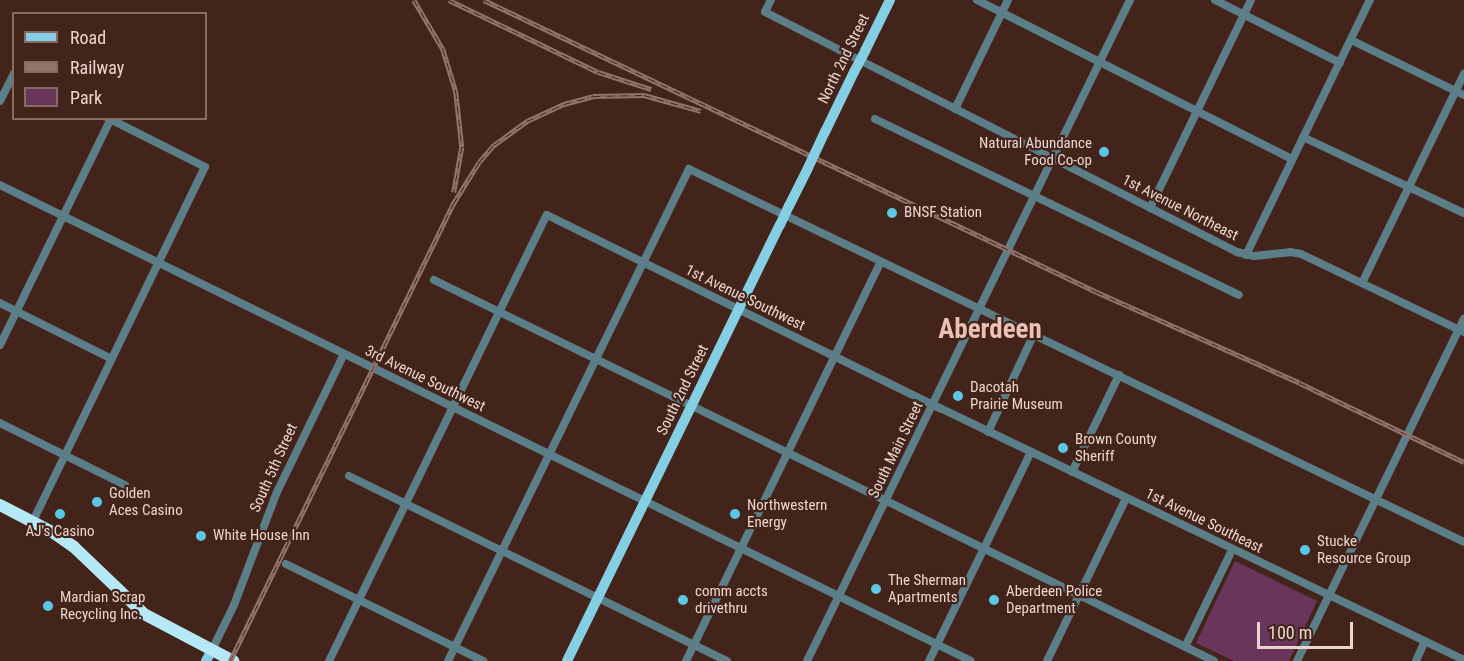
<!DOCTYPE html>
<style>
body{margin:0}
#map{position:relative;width:1464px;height:661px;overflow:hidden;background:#43241a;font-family:"Roboto Condensed",sans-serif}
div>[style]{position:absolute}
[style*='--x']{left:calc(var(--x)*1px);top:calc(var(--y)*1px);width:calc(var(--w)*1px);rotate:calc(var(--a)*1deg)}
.green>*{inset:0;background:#69355b}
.minor>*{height:8px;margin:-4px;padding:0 4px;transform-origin:4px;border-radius:4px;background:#5b7e88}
.major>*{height:10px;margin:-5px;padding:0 5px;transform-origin:5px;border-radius:5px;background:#84cfe4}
.highway>*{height:12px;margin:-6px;padding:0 6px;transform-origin:6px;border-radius:6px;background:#b6e9f8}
.rail>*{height:4.5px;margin-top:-2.25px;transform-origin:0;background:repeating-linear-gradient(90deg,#43241a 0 7px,#90756d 0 14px);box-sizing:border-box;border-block:2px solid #90756d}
.major-bridge>*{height:10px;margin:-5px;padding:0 5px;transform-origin:5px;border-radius:5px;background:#84cfe4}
.dots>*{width:16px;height:16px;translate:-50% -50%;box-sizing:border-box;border:3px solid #43241a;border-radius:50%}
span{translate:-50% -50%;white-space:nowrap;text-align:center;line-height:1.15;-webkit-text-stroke:4.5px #43241a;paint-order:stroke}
.street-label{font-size:15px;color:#ead5ce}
.poi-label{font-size:15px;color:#ead5ce}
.right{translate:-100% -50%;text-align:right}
.left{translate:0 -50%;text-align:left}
.town-label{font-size:27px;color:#eac1b4;font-weight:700}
.legend{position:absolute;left:12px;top:12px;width:195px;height:108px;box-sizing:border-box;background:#43241a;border:2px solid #866b62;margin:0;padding:8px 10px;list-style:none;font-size:18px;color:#ead5ce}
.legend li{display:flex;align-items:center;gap:12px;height:30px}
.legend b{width:30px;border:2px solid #866b62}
.scale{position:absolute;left:1257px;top:622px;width:96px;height:27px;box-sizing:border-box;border:3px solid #ead5ce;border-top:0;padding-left:8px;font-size:18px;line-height:21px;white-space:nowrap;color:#ead5ce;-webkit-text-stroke:4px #43241a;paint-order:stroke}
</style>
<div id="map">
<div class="green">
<div style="clip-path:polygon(1235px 561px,1317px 601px,1289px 661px,1234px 661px,1196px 643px)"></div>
</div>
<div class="minor">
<div style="--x:771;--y:0;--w:13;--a:117"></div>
<div style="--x:765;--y:12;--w:530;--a:26.95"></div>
<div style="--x:1237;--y:252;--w:17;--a:13"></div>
<div style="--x:1254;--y:256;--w:36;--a:-6"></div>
<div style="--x:1290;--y:252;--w:11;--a:10"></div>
<div style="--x:1301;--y:254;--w:181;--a:25.6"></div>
<div style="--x:977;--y:0;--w:353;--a:26.8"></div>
<div style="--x:1215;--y:0;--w:140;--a:26.7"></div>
<div style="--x:1351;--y:40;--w:126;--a:26"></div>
<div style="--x:0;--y:101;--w:31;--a:-63"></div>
<div style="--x:955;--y:109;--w:121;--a:-64.1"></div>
<div style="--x:875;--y:119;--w:404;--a:25.8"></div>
<div style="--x:1303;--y:137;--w:178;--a:25.3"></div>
<div style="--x:0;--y:185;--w:1081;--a:26.11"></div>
<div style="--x:1150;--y:208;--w:231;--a:-64.1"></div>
<div style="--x:1246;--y:255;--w:284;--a:-64.1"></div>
<div style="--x:434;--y:280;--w:868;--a:26.03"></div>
<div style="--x:1362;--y:283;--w:233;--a:-64"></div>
<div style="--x:0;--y:303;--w:125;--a:26.6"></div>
<div style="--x:0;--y:345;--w:250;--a:-63.9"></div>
<div style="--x:0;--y:423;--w:140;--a:26.4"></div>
<div style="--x:988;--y:432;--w:108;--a:-64.9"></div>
<div style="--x:1072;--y:472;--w:108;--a:-64.1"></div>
<div style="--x:349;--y:476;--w:421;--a:26.1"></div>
<div style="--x:33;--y:521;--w:394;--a:-64.1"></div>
<div style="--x:205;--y:167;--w:109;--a:-153.2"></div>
<div style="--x:286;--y:564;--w:220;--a:26.2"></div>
<div style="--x:1185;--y:647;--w:108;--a:-64.1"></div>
<div style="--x:212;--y:650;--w:50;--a:-63.9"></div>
<div style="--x:234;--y:605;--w:121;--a:-69.2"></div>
<div style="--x:277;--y:492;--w:153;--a:-64.1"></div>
<div style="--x:329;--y:661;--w:496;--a:-64"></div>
<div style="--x:547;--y:215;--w:438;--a:26.2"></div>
<div style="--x:940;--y:408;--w:581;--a:25.68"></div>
<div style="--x:448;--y:661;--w:548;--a:-63.9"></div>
<div style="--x:689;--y:169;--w:860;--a:25.7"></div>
<div style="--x:686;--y:661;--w:444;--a:-64"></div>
<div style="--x:807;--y:661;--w:736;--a:-63.96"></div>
<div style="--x:929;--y:661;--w:233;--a:-64"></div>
<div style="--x:1047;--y:661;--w:181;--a:-64.1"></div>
<div style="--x:1297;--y:661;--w:381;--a:-64"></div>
<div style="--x:1416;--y:661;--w:22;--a:-66"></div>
</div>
<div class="major">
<div style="--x:865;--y:51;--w:57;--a:-63.9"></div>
<div style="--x:825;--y:132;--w:67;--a:-64.2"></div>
<div style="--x:789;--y:206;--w:42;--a:-63.4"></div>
<div style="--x:206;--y:661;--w:13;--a:-61"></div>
<div style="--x:567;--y:661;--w:485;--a:-64"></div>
</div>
<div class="highway">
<div style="--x:0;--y:505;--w:61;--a:27.4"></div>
<div style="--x:54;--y:533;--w:24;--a:35"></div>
<div style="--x:74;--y:547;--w:97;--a:43.7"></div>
<div style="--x:144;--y:614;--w:101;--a:27.8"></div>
</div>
<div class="rail">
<div style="--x:414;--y:0;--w:57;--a:59.4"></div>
<div style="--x:443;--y:49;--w:45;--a:73.2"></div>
<div style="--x:456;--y:92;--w:55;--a:83.8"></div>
<div style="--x:462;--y:147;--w:46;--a:100.1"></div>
<div style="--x:449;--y:0;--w:165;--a:25.8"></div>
<div style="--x:598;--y:72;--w:56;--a:17.8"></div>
<div style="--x:484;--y:0;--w:679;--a:25.47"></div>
<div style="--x:1097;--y:292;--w:222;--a:24.1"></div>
<div style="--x:1300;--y:383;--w:182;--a:25.7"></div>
<div style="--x:230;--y:661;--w:509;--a:-63.99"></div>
<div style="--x:453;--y:204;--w:49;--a:-58.2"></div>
<div style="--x:479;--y:162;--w:23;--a:-49"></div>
<div style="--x:494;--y:145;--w:41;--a:-36"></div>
<div style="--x:527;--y:121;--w:41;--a:-24.7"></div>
<div style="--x:564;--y:104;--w:30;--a:-15"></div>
<div style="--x:593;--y:96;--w:51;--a:-1.1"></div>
<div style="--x:644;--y:95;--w:59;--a:15.7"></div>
</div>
<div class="major-bridge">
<div style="--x:854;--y:72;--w:24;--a:-62"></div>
<div style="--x:808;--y:168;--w:40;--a:-65"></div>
<div style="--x:780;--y:225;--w:21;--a:-65"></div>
</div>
<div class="dots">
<div style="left:1104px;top:152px;background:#5ac8e5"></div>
<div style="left:892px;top:213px;background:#5ac8e5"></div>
<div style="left:958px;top:396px;background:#5ac8e5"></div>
<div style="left:1063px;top:448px;background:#5ac8e5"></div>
<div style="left:97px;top:502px;background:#5ac8e5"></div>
<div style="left:60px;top:514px;background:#5ac8e5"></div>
<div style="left:735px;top:514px;background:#5ac8e5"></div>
<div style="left:201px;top:536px;background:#5ac8e5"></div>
<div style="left:1305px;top:550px;background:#5ac8e5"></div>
<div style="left:876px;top:589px;background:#5ac8e5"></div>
<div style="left:683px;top:600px;background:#5ac8e5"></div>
<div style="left:994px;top:600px;background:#5ac8e5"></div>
<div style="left:48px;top:606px;background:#5ac8e5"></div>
</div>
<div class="street-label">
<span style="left:844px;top:59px;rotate:-64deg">North 2nd Street</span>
<span style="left:1180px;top:208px;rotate:27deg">1st Avenue Northeast</span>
<span style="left:745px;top:298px;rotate:26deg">1st Avenue Southwest</span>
<span style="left:425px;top:379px;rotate:26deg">3rd Avenue Southwest</span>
<span style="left:683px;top:390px;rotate:-64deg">South 2nd Street</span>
<span style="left:896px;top:450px;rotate:-64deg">South Main Street</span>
<span style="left:274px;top:468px;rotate:-66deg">South 5th Street</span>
<span style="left:1204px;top:521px;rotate:26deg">1st Avenue Southeast</span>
</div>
<div class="poi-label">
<span class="right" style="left:1092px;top:152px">Natural Abundance<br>Food Co-op</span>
<span class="left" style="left:904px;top:213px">BNSF Station</span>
<span class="left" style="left:970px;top:396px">Dacotah<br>Prairie Museum</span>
<span class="left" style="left:1075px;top:448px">Brown County<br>Sheriff</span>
<span class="left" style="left:109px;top:502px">Golden<br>Aces Casino</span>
<span class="left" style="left:747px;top:514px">Northwestern<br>Energy</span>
<span style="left:60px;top:532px">AJ's Casino</span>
<span class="left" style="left:213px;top:536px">White House Inn</span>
<span class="left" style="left:1317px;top:550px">Stucke<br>Resource Group</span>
<span class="left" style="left:888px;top:589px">The Sherman<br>Apartments</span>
<span class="left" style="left:695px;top:600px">comm accts<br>drivethru</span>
<span class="left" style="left:1006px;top:600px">Aberdeen Police<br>Department</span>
<span class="left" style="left:60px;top:606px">Mardian Scrap<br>Recycling Inc.</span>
</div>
<div class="town-label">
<span style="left:990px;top:330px">Aberdeen</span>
</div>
<ul class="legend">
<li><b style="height:8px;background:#84cfe4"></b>Road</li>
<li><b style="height:8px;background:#90756d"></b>Railway</li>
<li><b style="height:16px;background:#69355b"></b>Park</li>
</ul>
<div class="scale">100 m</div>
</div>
